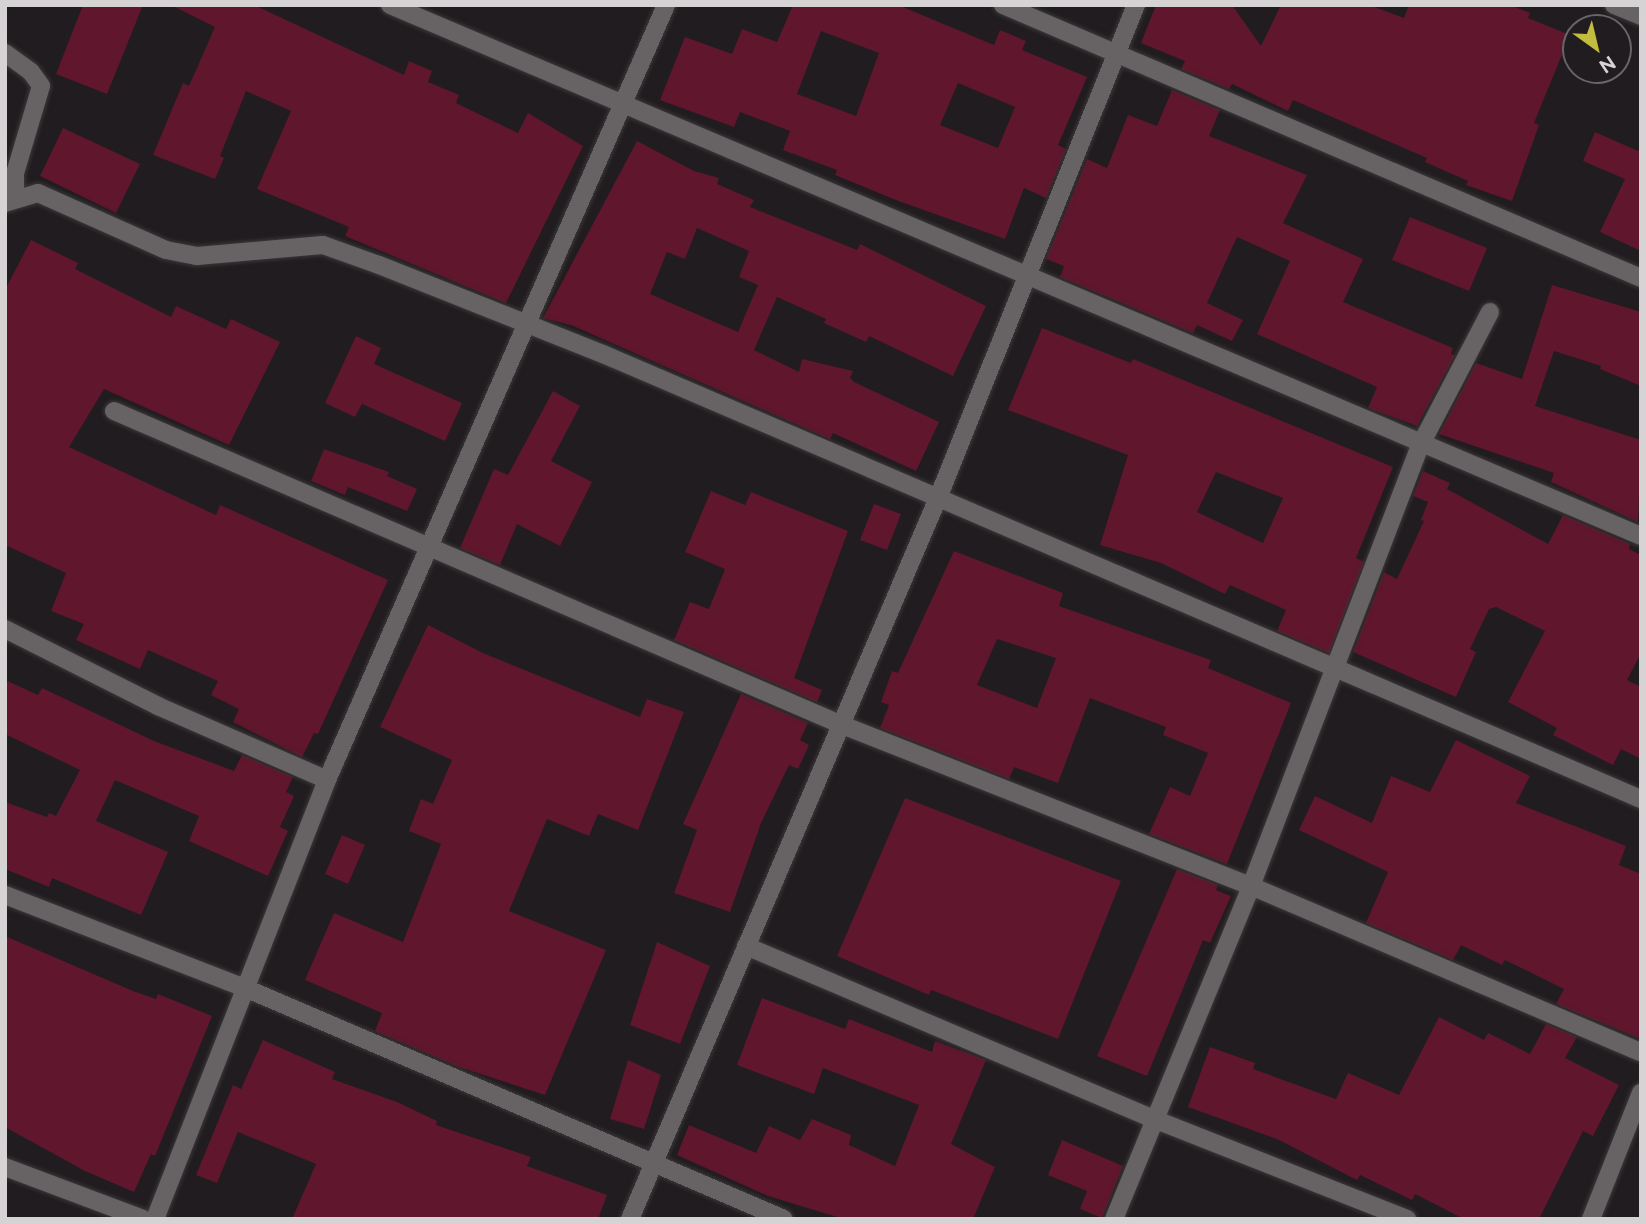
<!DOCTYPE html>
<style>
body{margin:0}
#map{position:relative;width:1646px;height:1224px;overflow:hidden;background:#201c1f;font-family:Raleway,sans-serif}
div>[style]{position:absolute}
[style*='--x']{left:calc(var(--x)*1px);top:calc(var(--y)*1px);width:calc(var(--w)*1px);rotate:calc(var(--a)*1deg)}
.building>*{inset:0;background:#60162c}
.roads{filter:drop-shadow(0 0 2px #3b383a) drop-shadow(0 0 2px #3b383a)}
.minor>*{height:18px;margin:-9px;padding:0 9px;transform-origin:9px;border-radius:9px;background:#676365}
span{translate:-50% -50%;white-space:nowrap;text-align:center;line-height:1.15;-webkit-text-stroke:5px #201c1f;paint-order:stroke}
.frame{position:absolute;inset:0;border:7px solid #d5d3d4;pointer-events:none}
.north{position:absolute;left:1562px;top:14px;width:70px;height:70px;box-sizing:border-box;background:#201c1f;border:2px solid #686567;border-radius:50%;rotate:146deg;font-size:19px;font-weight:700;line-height:28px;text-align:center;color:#d5d3d4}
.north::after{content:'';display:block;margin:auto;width:24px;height:32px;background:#c2bd3f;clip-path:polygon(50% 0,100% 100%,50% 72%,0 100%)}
</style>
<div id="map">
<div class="building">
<div style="clip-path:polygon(83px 5px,143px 5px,107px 94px,56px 74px)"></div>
<div style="clip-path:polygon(171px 5px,254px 5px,404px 75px,409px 61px,432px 71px,428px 82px,459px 95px,456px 103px,518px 133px,528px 113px,583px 146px,506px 303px,345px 236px,349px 227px,257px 189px,291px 111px,246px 91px,220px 156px,224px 158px,215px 179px,153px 155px,183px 83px,189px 86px,215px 27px)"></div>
<div style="clip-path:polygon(evenodd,793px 5px,898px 5px,994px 45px,1000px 30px,1026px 41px,1022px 50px,1087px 77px,1058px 145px,1066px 149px,1046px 198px,1024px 188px,1005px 239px,896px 200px,835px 175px,837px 170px,783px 150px,790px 131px,740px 112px,734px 127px,660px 100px,685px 37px,732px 54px,742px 29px,777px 42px,793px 5px,821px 31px,879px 53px,856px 116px,797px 94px,821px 31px,793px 5px,958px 83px,1015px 107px,998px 148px,940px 125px,958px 83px)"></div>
<div style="clip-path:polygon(1156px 5px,1232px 5px,1261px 46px,1281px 5px,1369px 5px,1404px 18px,1409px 5px,1510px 5px,1530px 13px,1528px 18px,1570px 35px,1534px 123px,1539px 125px,1512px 201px,1466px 185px,1468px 181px,1425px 162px,1427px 158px,1293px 100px,1288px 111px,1232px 84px,1229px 89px,1181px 69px,1185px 61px,1141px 43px)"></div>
<div style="clip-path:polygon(1172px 90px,1220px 110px,1209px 136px,1307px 175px,1283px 223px,1363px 259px,1343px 302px,1453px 348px,1451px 354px,1455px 355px,1417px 426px,1368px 408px,1377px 387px,1257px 334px,1290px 261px,1237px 237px,1207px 303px,1243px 320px,1232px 341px,1197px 325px,1193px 333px,1060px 277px,1064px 266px,1046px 259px,1087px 159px,1107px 168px,1128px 115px,1157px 126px)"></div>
<div style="clip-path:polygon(63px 128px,140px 164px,116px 213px,40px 176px)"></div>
<div style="clip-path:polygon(1595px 132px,1638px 151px,1641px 146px,1641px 251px,1600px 232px,1625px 179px,1583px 161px)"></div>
<div style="clip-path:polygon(evenodd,637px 141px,694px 171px,719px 178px,717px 184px,754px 200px,750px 207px,857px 250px,860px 244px,986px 306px,953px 376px,869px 336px,866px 342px,824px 323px,826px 319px,777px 297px,754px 350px,799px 372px,802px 359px,853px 371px,850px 378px,854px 382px,939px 422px,916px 471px,833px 433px,830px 439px,571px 325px,543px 318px,637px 141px,697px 228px,749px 251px,739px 277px,758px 285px,738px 332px,650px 294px,667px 252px,685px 259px,697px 228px)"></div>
<div style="clip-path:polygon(1410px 217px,1487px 248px,1469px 291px,1392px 260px)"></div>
<div style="clip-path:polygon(31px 240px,78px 263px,75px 269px,171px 317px,176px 306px,226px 329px,231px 319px,280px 342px,229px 445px,104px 389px,69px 447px,216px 515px,220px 505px,388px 580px,318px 734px,314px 733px,302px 757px,233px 722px,239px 709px,211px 695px,218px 681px,148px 650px,140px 669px,76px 640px,84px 624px,51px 611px,66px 573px,5px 545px,5px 290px)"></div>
<div style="clip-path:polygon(1552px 285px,1641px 312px,1641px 386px,1600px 369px,1601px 366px,1554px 351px,1535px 406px,1641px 440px,1638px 522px,1551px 482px,1554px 473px,1439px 434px,1476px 363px,1522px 379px)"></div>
<div style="clip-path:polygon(evenodd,1042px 328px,1131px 363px,1133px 359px,1393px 467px,1356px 558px,1364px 562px,1329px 653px,1277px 631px,1286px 610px,1230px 585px,1225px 594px,1161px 563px,1100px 545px,1128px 455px,1008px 410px,1042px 328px,1216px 472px,1283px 498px,1263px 543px,1197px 512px,1216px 472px)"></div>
<div style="clip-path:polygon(356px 336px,381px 348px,374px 364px,462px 403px,445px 441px,362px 404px,355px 417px,325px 403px)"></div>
<div style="clip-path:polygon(553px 391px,580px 406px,551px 461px,592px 482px,560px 546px,517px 524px,500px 565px,460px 548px,494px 469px,508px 475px)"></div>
<div style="clip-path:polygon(324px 449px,389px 472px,387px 476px,417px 489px,407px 511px,348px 487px,345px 495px,311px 481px)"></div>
<div style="clip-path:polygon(1423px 471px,1450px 483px,1447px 489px,1548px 544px,1563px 515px,1630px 544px,1629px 549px,1641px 555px,1641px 653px,1627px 680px,1641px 687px,1641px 759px,1621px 749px,1613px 765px,1553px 735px,1557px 728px,1508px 702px,1545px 631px,1496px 607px,1489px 609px,1470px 649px,1476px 652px,1456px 697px,1353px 652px,1384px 572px,1397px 579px,1424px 521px,1421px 520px,1428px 502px,1413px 496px)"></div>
<div style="clip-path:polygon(711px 491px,745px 505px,751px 492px,848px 531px,794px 678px,822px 690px,817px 702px,674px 640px,690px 602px,709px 609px,725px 569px,685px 552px)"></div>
<div style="clip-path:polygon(874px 504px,901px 514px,887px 550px,860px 540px)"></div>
<div style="clip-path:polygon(evenodd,954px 551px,1063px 593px,1059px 606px,1211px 660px,1208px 668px,1291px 703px,1227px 864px,1149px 834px,1170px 787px,1190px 796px,1208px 753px,1163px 735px,1166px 727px,1090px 698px,1058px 783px,1014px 767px,1009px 779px,880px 728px,889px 705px,881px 702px,892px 671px,898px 673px,954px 551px,997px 639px,1056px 658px,1037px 708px,977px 685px,997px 639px)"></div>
<div style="clip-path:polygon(428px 625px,483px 653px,640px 717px,647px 699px,684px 712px,638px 830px,598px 814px,589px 836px,547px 819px,509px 911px,606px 950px,545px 1095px,459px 1067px,375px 1031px,382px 1013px,305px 980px,334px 913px,403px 942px,441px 844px,409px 831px,421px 799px,433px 804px,452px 760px,380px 727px)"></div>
<div style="clip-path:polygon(5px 680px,38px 695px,42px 688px,154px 741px,234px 771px,242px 755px,293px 777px,286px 792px,294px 796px,280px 827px,288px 831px,268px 876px,189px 841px,199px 816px,115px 780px,96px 821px,168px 852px,141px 915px,52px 878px,49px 887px,5px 869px,5px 802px,47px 817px,49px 813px,56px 816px,80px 770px,5px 734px)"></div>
<div style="clip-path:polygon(741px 694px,808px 723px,800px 740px,809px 745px,798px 769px,789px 765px,761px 823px,730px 912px,674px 893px,697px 830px,683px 824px)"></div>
<div style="clip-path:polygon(1456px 740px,1530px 776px,1516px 803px,1626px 846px,1619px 865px,1641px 874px,1641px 1039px,1556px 1004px,1564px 989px,1505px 960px,1502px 965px,1461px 945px,1453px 960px,1366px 923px,1388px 872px,1299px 830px,1315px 796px,1372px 823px,1391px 776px,1430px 792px)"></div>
<div style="clip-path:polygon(905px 798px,1121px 881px,1058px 1039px,931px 990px,929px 995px,837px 956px)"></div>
<div style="clip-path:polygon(342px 835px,365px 845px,348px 884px,325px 874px)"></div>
<div style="clip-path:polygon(1177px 869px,1218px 885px,1216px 890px,1231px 896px,1210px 943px,1203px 940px,1147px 1076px,1097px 1056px)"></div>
<div style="clip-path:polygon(5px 936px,133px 991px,156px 999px,158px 994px,212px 1016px,155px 1156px,151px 1154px,134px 1192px,85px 1171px,5px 1127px)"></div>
<div style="clip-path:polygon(657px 942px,710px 966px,680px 1044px,630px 1025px)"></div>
<div style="clip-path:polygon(762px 998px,845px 1029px,849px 1019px,932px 1052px,935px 1041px,986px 1060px,951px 1144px,995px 1167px,973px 1219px,844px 1219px,768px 1196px,677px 1155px,689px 1125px,756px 1153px,769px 1126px,800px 1140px,812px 1119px,851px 1135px,849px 1145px,895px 1166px,919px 1105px,823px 1068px,814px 1094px,737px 1065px)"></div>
<div style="clip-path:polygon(1439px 1017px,1484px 1040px,1488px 1033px,1530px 1054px,1546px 1024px,1577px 1037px,1565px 1058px,1619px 1085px,1593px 1136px,1583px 1131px,1539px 1219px,1464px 1219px,1415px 1194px,1412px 1200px,1360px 1175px,1357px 1180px,1277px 1139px,1188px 1107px,1210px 1047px,1255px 1063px,1253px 1069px,1336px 1099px,1348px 1073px,1399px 1095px)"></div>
<div style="clip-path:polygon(263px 1040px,335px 1072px,332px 1079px,397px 1102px,437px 1121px,436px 1125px,531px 1157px,527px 1166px,607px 1195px,598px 1219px,292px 1219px,316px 1164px,238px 1132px,217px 1183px,196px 1175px,233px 1085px,241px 1089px)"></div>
<div style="clip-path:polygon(628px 1060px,661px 1075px,644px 1129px,610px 1119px)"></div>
<div style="clip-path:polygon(1062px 1140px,1123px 1166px,1102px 1218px,1080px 1209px,1087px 1191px,1048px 1175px)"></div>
</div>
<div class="roads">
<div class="minor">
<div style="--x:390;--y:5;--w:1359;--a:23"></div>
<div style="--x:1003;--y:5;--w:694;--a:23.17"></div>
<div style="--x:1614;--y:5;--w:29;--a:22"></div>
<div style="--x:5;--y:53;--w:32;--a:36"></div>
<div style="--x:31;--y:72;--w:17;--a:54"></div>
<div style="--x:41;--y:86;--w:91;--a:106.6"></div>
<div style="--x:15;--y:173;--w:24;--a:90"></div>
<div style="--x:5;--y:203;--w:34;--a:-17"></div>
<div style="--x:38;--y:193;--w:140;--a:24"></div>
<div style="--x:166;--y:250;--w:32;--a:11"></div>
<div style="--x:197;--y:256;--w:126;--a:-5"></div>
<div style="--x:323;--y:245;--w:59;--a:19.7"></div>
<div style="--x:379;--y:265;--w:241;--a:21.7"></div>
<div style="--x:603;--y:354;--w:1129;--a:23.21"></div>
<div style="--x:114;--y:411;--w:793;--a:23.33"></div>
<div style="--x:842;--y:725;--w:440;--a:21.5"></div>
<div style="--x:1251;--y:886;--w:424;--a:23.1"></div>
<div style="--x:5;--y:629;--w:171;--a:26.7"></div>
<div style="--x:158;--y:706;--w:184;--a:23.6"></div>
<div style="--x:5;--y:895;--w:257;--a:21.2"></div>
<div style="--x:245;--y:988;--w:586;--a:23.2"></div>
<div style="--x:746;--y:946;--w:445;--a:23"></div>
<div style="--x:1156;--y:1120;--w:270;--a:21.5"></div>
<div style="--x:5;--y:1167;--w:147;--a:20.6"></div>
<div style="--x:155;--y:1219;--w:471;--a:-68.6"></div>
<div style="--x:327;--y:780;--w:846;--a:-66.37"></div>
<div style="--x:630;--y:1219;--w:784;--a:-66.87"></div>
<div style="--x:938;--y:498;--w:531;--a:-68.12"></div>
<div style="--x:1114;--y:1219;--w:360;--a:-67.6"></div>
<div style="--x:1251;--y:886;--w:474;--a:-69"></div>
<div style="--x:1421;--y:444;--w:149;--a:-62.4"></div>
<div style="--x:1591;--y:1219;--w:136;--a:-68.4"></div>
</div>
</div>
<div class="frame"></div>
<div class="north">N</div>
</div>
